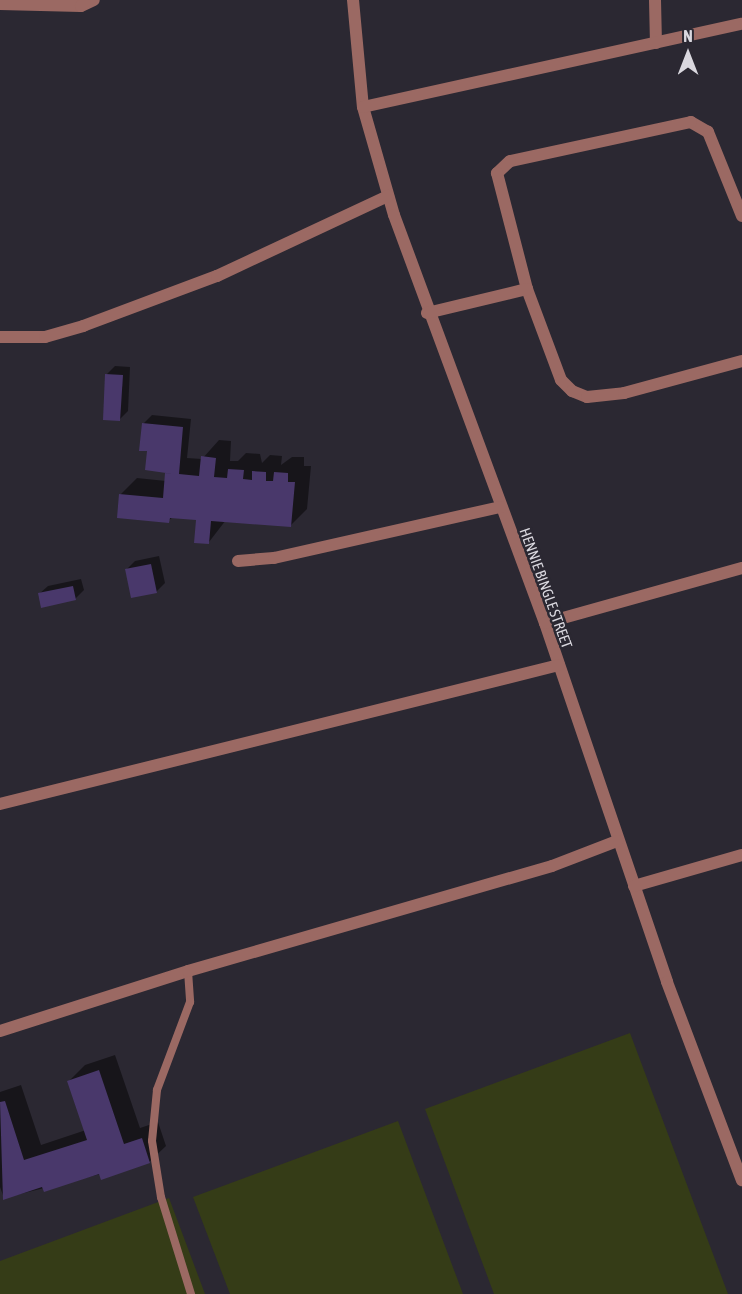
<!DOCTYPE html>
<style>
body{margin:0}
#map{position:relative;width:742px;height:1294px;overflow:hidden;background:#2b2832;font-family:"Asap Condensed",sans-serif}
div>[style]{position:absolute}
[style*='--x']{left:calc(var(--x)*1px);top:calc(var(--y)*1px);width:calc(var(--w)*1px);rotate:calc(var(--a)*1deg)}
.green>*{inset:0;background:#353c17}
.shadow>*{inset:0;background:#0007}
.building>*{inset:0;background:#49386b}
.lane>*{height:8px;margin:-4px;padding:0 4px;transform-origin:4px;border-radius:4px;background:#9b6963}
.street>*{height:12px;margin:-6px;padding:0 6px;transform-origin:6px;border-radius:6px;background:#9b6963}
span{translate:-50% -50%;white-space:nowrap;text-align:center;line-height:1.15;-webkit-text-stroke:5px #2b2832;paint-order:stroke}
.street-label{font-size:15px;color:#dad8df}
.north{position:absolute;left:658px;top:24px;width:60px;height:60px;-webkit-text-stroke:4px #2b2832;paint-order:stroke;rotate:0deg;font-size:16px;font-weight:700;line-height:24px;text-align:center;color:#dad8df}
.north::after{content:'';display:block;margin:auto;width:21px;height:27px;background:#dad8df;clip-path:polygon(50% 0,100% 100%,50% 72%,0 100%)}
</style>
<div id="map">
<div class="green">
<div style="clip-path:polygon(630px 1033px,728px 1294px,494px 1294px,425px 1109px)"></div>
<div style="clip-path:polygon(398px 1121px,463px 1294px,230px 1294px,193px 1197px)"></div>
<div style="clip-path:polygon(169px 1198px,205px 1294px,0 1294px,0 1261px)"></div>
</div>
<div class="shadow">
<div style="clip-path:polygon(115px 366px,130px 367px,128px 411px,119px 420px,107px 374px)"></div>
<div style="clip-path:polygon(152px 415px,191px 419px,187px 458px,202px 459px,219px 440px,231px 441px,230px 461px,238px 461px,246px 453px,260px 454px,262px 463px,270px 455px,282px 456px,281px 465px,292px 457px,304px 457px,304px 466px,311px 466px,307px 509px,291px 525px,226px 520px,209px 542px,198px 519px,173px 517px,168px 521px,120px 495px,137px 478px,166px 481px,169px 471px,149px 450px,143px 424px)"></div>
<div style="clip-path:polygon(159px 556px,165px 583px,156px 592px,127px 569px,135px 561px)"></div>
<div style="clip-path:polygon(81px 579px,84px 590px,75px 599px,39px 594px,48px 586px)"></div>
<div style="clip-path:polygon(115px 1055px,140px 1128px,158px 1122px,166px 1146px,149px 1162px,4px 1198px,0 1187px,0 1092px,21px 1085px,41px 1145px,86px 1130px,69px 1081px,85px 1065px)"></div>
</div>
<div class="building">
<div style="clip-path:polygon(105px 374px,123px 375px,120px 421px,103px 420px)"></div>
<div style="clip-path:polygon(142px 423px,183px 427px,179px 474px,199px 476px,201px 456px,216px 458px,214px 477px,227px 478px,228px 469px,244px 470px,243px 479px,252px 480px,252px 471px,266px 472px,266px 481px,273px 481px,274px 472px,288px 473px,288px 482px,295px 482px,291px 527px,211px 521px,209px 544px,194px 543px,196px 520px,170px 518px,169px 523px,117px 518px,119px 494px,163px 498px,165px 473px,173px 474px,145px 470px,147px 451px,139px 451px)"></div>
<div style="clip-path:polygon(151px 564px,157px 593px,131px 598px,125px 569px)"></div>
<div style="clip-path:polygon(73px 586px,76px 600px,41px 608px,38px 593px)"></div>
<div style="clip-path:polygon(99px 1070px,124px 1144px,142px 1138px,150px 1163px,101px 1180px,99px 1174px,44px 1192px,42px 1187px,3px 1200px,0 1102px,5px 1101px,24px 1160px,87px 1140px,67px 1081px)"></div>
</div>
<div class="lane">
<div style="--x:188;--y:971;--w:31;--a:86"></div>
<div style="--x:190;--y:1002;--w:94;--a:110.6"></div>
<div style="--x:157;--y:1090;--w:51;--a:95.6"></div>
<div style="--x:152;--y:1141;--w:57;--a:80.9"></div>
<div style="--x:161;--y:1197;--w:102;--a:72.8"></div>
</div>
<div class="street">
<div style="--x:353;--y:0;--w:107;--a:84.7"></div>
<div style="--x:363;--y:107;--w:112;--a:74"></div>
<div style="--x:394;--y:215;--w:435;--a:69.7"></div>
<div style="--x:545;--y:623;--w:379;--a:71.2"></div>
<div style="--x:667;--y:982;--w:212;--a:69.3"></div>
<div style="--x:655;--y:0;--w:43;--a:88.7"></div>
<div style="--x:0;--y:4;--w:81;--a:1.4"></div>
<div style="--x:81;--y:6;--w:14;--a:-25"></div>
<div style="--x:363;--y:107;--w:388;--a:-12.4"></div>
<div style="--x:742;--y:216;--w:91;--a:-112"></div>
<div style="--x:708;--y:132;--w:20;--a:-150"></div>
<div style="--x:691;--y:122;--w:185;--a:167.8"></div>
<div style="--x:510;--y:161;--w:18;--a:137"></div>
<div style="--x:497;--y:173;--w:120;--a:75.5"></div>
<div style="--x:527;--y:289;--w:97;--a:69.5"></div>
<div style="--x:561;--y:380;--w:16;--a:45"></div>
<div style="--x:572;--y:391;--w:16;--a:22"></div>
<div style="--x:587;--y:397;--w:37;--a:-6"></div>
<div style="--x:624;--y:393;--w:122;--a:-15.2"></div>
<div style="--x:427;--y:313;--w:103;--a:-13.5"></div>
<div style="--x:0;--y:337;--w:45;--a:0"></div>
<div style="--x:45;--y:337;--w:40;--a:-16"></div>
<div style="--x:83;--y:326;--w:143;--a:-20.5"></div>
<div style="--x:217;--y:276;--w:189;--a:-25.1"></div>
<div style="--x:238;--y:561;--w:36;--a:-5"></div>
<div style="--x:274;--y:558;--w:232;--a:-12.7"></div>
<div style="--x:545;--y:623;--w:205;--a:-15.6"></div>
<div style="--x:0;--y:804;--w:576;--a:-13.96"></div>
<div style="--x:634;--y:886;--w:112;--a:-16"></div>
<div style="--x:0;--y:1031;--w:197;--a:-17.7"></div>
<div style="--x:188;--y:971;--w:379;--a:-16.1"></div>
<div style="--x:552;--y:866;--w:70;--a:-21"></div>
</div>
<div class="street-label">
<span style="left:546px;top:588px;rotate:70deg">HENNIE BINGLE STREET</span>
</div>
<div class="north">N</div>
</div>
